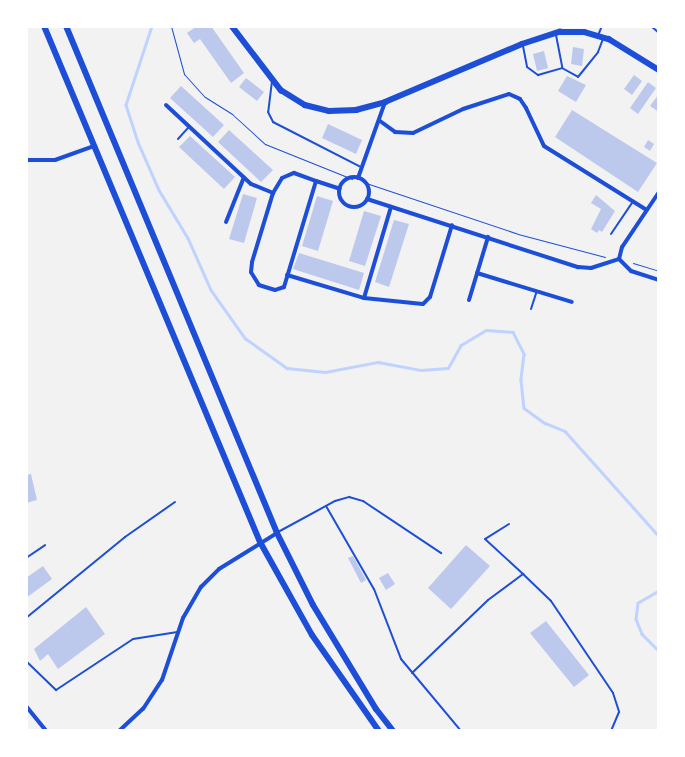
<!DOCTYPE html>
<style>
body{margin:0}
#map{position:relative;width:685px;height:757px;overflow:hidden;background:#f2f2f2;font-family:"Public Sans",sans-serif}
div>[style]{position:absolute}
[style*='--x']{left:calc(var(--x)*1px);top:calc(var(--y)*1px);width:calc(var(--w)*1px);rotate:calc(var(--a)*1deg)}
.stream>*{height:2.5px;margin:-1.25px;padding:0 1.25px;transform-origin:1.25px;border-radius:1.25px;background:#bfd3fe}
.building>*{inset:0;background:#bdc9ec}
.path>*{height:1px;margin:-0.5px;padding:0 0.5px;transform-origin:0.5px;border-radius:0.5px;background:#1d4ed8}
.service>*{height:2px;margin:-1px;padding:0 1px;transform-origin:1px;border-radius:1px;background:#1d4ed8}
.minor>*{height:4px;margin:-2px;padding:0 2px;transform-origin:2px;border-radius:2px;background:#1d4ed8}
.minor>.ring{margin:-2px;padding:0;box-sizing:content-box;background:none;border:4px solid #1d4ed8;border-radius:50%}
.secondary>*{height:5.5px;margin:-2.75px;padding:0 2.75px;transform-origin:2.75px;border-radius:2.75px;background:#1d4ed8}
.trunk>*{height:6px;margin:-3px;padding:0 3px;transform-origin:3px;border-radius:3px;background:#1d4ed8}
span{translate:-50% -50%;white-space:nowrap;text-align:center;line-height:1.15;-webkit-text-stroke:4px #fff;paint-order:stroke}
.frame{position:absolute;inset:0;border:28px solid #fff;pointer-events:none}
</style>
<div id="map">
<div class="stream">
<div style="--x:152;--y:26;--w:83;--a:108.2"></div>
<div style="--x:126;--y:105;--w:39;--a:72"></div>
<div style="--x:138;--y:142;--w:52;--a:66.4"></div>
<div style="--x:159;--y:190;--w:56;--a:58.9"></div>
<div style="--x:188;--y:238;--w:57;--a:66.1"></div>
<div style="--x:211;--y:290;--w:59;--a:54.7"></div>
<div style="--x:245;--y:338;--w:52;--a:35.5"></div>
<div style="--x:287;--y:368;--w:38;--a:6"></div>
<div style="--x:325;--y:372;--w:54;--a:-10.7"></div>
<div style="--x:378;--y:362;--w:44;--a:10.5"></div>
<div style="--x:421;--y:370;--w:27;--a:-4"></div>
<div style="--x:448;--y:368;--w:26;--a:-61"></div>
<div style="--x:461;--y:345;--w:29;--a:-31"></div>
<div style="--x:486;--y:330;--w:27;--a:4"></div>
<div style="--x:513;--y:332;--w:25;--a:63"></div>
<div style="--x:524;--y:354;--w:26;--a:97"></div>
<div style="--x:521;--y:380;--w:28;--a:84"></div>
<div style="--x:524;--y:408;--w:26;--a:36"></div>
<div style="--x:545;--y:423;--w:22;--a:22"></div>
<div style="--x:565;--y:431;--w:141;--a:48.2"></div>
<div style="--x:659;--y:591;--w:24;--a:150"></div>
<div style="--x:638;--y:603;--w:16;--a:97"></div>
<div style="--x:636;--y:619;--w:16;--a:68"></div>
<div style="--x:642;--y:634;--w:24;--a:45"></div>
</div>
<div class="building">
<div style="clip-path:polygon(197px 26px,211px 26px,244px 73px,231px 83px,200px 39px,194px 43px,187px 33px)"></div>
<div style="clip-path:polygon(573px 47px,584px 49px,582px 66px,571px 64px)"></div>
<div style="clip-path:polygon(544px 51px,548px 68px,537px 71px,533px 54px)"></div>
<div style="clip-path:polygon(634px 75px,642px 81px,632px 95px,624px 89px)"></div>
<div style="clip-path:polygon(567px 76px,586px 85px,576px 102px,558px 91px)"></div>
<div style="clip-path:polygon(246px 78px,264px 92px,257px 101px,239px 87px)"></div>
<div style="clip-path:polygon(648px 82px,656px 88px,638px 114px,630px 108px)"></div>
<div style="clip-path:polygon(181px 86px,224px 125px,213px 137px,170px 98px)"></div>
<div style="clip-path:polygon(659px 94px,659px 112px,650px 106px)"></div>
<div style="clip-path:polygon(572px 110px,657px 163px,638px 192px,555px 137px)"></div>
<div style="clip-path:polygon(328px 124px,362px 140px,356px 154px,322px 138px)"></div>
<div style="clip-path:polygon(229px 130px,273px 170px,261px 182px,218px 142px)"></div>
<div style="clip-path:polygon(190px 136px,235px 177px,224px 189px,179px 147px)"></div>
<div style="clip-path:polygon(648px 140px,654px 144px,650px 151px,644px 147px)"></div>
<div style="clip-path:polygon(243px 194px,257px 198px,244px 243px,229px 239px)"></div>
<div style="clip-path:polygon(596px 195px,615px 211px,602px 232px,599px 230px,597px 233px,591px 229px,601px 209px,591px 203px)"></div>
<div style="clip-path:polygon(317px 196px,333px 201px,318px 251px,302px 246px)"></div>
<div style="clip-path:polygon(364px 211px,381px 216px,365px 266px,349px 261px)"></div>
<div style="clip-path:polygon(394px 220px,409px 224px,389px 287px,375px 282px)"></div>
<div style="clip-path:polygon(299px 253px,364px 273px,359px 290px,293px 269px)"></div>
<div style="clip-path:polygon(31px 474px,37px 500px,26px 503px,26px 475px)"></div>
<div style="clip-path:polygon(466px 545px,490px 566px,451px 609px,428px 588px)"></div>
<div style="clip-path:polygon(353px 556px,366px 580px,361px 583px,348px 558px)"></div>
<div style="clip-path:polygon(43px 566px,52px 579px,26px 598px,26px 578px)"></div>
<div style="clip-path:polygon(388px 573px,395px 584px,386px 590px,379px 578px)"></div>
<div style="clip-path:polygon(86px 607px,105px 634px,58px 669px,48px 654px,40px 661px,34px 649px)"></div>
<div style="clip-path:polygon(546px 621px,589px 675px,574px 687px,530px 633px)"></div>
</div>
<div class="path">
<div style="--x:171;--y:26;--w:50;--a:74.8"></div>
<div style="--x:184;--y:74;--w:31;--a:48"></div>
<div style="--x:205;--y:97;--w:32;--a:32"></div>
<div style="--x:232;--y:114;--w:45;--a:42.3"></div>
<div style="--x:265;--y:144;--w:94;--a:21.9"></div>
<div style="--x:363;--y:182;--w:163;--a:18.5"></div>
<div style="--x:518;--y:234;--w:90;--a:14.8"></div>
<div style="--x:633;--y:263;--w:27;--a:17"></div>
</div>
<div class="service">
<div style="--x:651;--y:26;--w:11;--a:41"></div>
<div style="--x:599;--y:33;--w:8;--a:-67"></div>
<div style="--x:556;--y:35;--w:33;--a:79"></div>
<div style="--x:523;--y:46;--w:21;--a:79"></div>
<div style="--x:527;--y:67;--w:14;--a:36"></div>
<div style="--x:538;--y:75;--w:25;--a:-16"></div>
<div style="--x:562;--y:68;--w:18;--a:29"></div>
<div style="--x:578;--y:77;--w:32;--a:-51"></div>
<div style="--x:598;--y:52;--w:14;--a:-69"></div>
<div style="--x:272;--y:81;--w:31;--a:97"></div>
<div style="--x:268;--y:112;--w:11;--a:63"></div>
<div style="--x:273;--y:122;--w:99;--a:27.1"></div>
<div style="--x:178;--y:139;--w:15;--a:-48"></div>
<div style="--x:611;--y:234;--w:40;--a:-56"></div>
<div style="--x:531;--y:309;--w:19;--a:-72"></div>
<div style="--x:326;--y:506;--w:96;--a:60"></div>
<div style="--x:374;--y:589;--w:75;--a:68.9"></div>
<div style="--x:401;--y:659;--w:94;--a:50.2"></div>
<div style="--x:509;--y:524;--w:28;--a:148"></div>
<div style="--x:485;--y:539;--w:52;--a:42.6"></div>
<div style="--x:278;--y:532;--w:65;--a:-28.5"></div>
<div style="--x:335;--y:501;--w:15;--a:-16"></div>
<div style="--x:349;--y:497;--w:15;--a:16"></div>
<div style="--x:363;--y:501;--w:94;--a:33.7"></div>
<div style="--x:26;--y:558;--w:23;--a:-34"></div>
<div style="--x:26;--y:618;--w:128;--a:-39.3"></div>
<div style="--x:125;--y:537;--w:61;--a:-35"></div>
<div style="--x:26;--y:661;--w:42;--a:44"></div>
<div style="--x:56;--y:690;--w:92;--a:-33.5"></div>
<div style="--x:133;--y:639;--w:45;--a:-9"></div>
<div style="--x:412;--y:673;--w:105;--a:-43.8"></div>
<div style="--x:488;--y:600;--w:44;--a:-36.6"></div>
<div style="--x:523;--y:574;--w:39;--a:44"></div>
<div style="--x:551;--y:601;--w:111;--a:56"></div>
<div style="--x:613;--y:693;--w:20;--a:72"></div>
<div style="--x:619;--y:712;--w:21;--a:113"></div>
</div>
<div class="minor">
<div style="--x:166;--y:105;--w:116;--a:42.9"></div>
<div style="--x:251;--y:184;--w:24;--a:22"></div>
<div style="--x:380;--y:121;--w:19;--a:36"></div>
<div style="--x:395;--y:132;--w:18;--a:3"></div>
<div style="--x:413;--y:133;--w:55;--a:-25.6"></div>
<div style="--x:463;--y:109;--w:48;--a:-18.1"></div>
<div style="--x:509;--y:94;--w:12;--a:24"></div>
<div style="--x:520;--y:99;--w:11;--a:56"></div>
<div style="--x:526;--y:108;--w:42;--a:64.7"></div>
<div style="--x:544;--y:146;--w:121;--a:31.9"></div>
<div style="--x:26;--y:160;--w:29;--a:0"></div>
<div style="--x:55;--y:160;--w:41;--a:-19.7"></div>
<div class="ring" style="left:339px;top:177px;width:26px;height:26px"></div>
<div style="--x:358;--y:178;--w:81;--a:-70.4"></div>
<div style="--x:316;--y:181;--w:111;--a:106.8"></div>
<div style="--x:284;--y:287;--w:9;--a:162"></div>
<div style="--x:275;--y:290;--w:17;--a:-163"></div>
<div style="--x:259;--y:285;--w:15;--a:-122"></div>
<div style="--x:251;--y:272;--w:10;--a:-84"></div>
<div style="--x:252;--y:262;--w:72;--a:-73.1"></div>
<div style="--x:273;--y:193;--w:17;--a:-59"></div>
<div style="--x:282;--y:178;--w:13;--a:-23"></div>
<div style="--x:294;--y:173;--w:23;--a:20"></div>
<div style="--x:316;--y:181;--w:25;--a:18"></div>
<div style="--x:659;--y:192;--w:66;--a:123.9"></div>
<div style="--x:622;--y:247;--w:12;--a:104"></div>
<div style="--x:619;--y:259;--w:17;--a:45"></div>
<div style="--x:631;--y:271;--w:29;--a:18"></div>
<div style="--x:367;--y:199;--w:222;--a:17.9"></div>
<div style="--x:578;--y:267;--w:13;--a:4"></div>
<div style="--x:591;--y:268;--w:29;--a:-18"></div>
<div style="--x:226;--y:222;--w:48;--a:-68.2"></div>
<div style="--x:477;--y:273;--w:99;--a:17"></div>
<div style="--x:287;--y:275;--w:80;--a:16.6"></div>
<div style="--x:364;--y:298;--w:59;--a:5.8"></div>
<div style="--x:423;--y:304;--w:10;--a:-45"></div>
<div style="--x:430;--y:297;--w:75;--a:-73"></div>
<div style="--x:364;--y:298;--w:95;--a:-73.5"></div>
<div style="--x:469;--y:300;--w:66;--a:-73.2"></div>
<div style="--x:26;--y:706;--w:32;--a:51"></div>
<div style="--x:119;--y:731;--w:33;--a:-43"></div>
<div style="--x:143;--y:709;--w:35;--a:-57"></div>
<div style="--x:162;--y:680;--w:65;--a:-71.3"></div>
<div style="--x:183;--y:618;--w:36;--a:-60"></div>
<div style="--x:201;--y:587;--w:25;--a:-45"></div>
<div style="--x:219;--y:569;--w:68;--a:-31.8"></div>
</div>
<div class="secondary">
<div style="--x:232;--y:26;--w:81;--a:52.6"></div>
<div style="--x:281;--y:90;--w:28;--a:32"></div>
<div style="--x:305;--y:105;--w:25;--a:14"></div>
<div style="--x:329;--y:111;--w:27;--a:-2"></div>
<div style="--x:356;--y:110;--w:30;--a:-15"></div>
<div style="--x:385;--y:102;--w:149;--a:-22.9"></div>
<div style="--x:522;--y:44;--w:40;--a:-18"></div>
<div style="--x:560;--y:32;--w:24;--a:0"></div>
<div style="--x:584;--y:32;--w:26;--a:16"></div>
<div style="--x:609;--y:39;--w:59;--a:31.8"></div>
</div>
<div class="trunk">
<div style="--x:44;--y:26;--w:559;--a:67.29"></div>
<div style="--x:260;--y:542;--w:107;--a:60.8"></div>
<div style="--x:312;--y:635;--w:117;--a:55.1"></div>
<div style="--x:66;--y:26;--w:549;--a:67.4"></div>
<div style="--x:277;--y:533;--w:80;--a:63.4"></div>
<div style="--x:313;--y:605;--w:122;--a:58.8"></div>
<div style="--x:376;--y:709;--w:28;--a:52"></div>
</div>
<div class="frame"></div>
</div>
